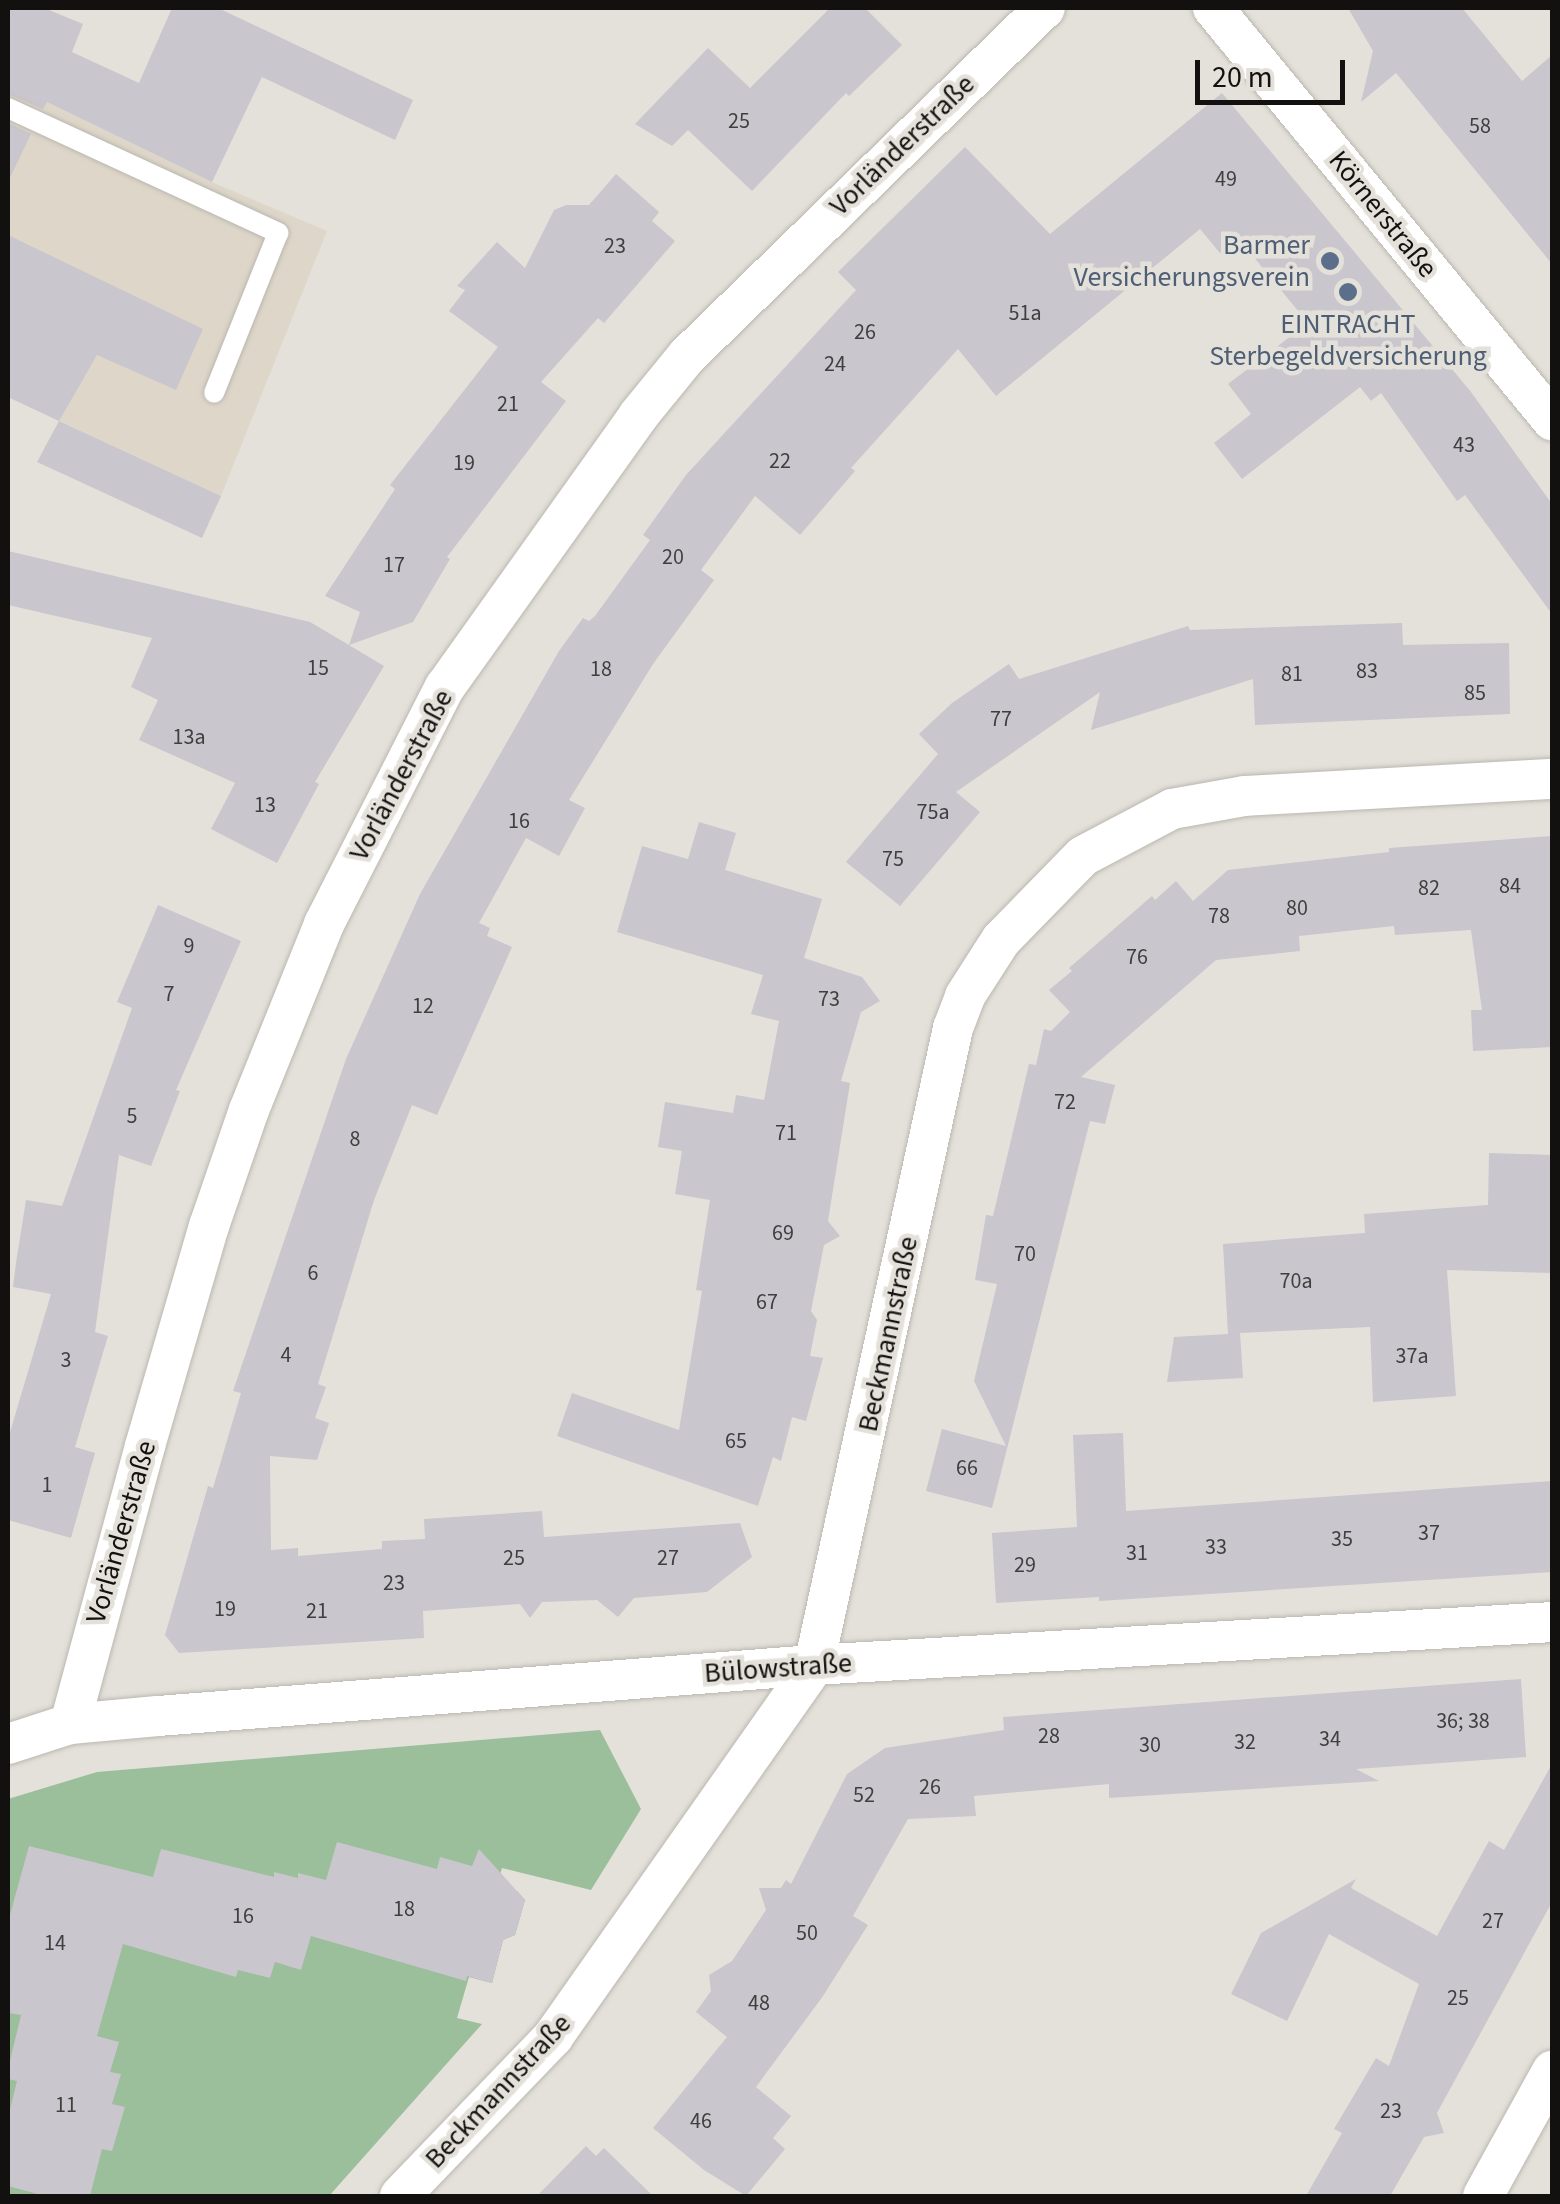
<!DOCTYPE html>
<meta charset="utf-8">
<style>
body{margin:0}
#map{position:relative;width:1560px;height:2204px;overflow:hidden;background:#e4e1da;font-family:"Source Sans 3",sans-serif}
div>[style]{position:absolute}
[style*='--x']{left:calc(var(--x)*1px);top:calc(var(--y)*1px);width:calc(var(--w)*1px);rotate:calc(var(--a)*1deg)}
.built>*{inset:0;background:#ded7c9}
.green>*{inset:0;background:#9bbe9b}
.building>*{inset:0;background:#c9c6cd}
.path>*{height:6px;margin-top:-3px;transform-origin:0;background:repeating-linear-gradient(90deg,#716f6b 0 8px,transparent 0 16px)}
.roads{filter:drop-shadow(0 0 2px #bbb7b0) drop-shadow(0 0 2px #bbb7b0)}
.lane>*{height:20px;margin:-10px;padding:0 10px;transform-origin:10px;border-radius:10px;background:#fff}
.street>*{height:40px;margin:-20px;padding:0 20px;transform-origin:20px;border-radius:20px;background:#fff}
.dots>*{width:28px;height:28px;translate:-50% -50%;box-sizing:border-box;border:5px solid #e4e1da;border-radius:50%}
span{translate:-50% -50%;white-space:nowrap;text-align:center;line-height:1.15;-webkit-text-stroke:9px #e4e1da;paint-order:stroke}
.number-label{font-size:22px;color:#403e3e}
.number-label span{-webkit-text-stroke-width:0}
.street-label{font-size:28px;color:#12110f}
.service-label{font-size:28px;color:#4e5e75}
.right{translate:-100% -50%;text-align:right}
.frame{position:absolute;inset:0;border:10px solid #12110f;pointer-events:none}
.scale{position:absolute;left:1195px;top:60px;width:150px;height:45px;box-sizing:border-box;border:5px solid #12110f;border-top:0;padding-left:12px;font-size:30px;line-height:35px;white-space:nowrap;color:#12110f;-webkit-text-stroke:8px #e4e1da;paint-order:stroke}
</style>
<div id="map">
<div class="built">
<div style="clip-path:polygon(8px 77px,8px 83px,214px 183px,327px 231px,221px 496px,8px 397px)"></div>
</div>
<div class="green">
<div style="clip-path:polygon(600px 1730px,641px 1809px,591px 1890px,502px 1868px,497px 1885px,517px 1891px,525px 1900px,515px 1935px,503px 1940px,492px 1983px,469px 1977px,457px 2018px,482px 2024px,329px 2196px,8px 2196px,8px 1799px,97px 1772px)"></div>
</div>
<div class="building">
<div style="clip-path:polygon(8px 8px,44px 8px,83px 24px,72px 52px,139px 83px,172px 8px,218px 8px,413px 100px,395px 140px,262px 77px,212px 182px,47px 102px,43px 109px,8px 94px)"></div>
<div style="clip-path:polygon(830px 8px,865px 8px,902px 45px,849px 96px,846px 93px,752px 191px,688px 130px,672px 146px,635px 124px,708px 48px,750px 88px)"></div>
<div style="clip-path:polygon(1348px 8px,1462px 8px,1522px 81px,1552px 55px,1552px 264px,1396px 73px,1361px 102px,1373px 51px)"></div>
<div style="clip-path:polygon(1222px 93px,1471px 392px,1552px 504px,1552px 614px,1465px 495px,1457px 501px,1381px 393px,1371px 401px,1360px 387px,1242px 479px,1214px 443px,1251px 414px,1228px 384px,1308px 323px,1238px 238px,1220px 253px,1200px 229px,996px 396px,958px 349px,851px 468px,855px 471px,800px 535px,755px 496px,701px 570px,714px 580px,653px 664px,569px 800px,585px 808px,559px 856px,526px 838px,479px 923px,490px 928px,487px 936px,512px 947px,437px 1115px,412px 1105px,374px 1200px,318px 1384px,326px 1387px,315px 1418px,329px 1423px,317px 1460px,270px 1456px,271px 1550px,298px 1548px,298px 1556px,382px 1549px,382px 1541px,425px 1539px,424px 1519px,542px 1511px,544px 1537px,740px 1523px,752px 1557px,707px 1592px,634px 1598px,618px 1617px,597px 1600px,542px 1602px,530px 1618px,520px 1604px,423px 1611px,424px 1638px,179px 1653px,165px 1635px,208px 1486px,213px 1488px,241px 1393px,233px 1391px,346px 1059px,420px 894px,559px 651px,583px 618px,589px 621px,595px 616px,650px 540px,643px 535px,686px 475px,856px 290px,838px 272px,965px 147px,1050px 234px)"></div>
<div style="clip-path:polygon(8px 123px,31px 134px,8px 182px)"></div>
<div style="clip-path:polygon(616px 174px,659px 212px,652px 221px,675px 241px,604px 323px,598px 318px,541px 382px,566px 401px,447px 557px,450px 559px,413px 622px,349px 645px,384px 666px,315px 782px,319px 784px,277px 863px,211px 829px,235px 783px,139px 740px,158px 700px,131px 687px,152px 638px,8px 605px,8px 551px,310px 622px,349px 645px,360px 612px,325px 596px,395px 489px,390px 485px,498px 347px,449px 311px,465px 290px,457px 286px,497px 242px,525px 268px,554px 210px,566px 205px,589px 205px)"></div>
<div style="clip-path:polygon(8px 235px,203px 329px,176px 390px,97px 355px,59px 421px,8px 397px)"></div>
<div style="clip-path:polygon(59px 421px,221px 496px,202px 538px,37px 462px)"></div>
<div style="clip-path:polygon(1402px 623px,1403px 645px,1509px 643px,1510px 714px,1255px 725px,1253px 679px,1091px 730px,1100px 692px,956px 792px,980px 812px,900px 906px,846px 862px,938px 754px,919px 734px,952px 703px,1009px 664px,1019px 679px,1188px 626px,1190px 630px)"></div>
<div style="clip-path:polygon(699px 822px,736px 833px,725px 870px,822px 899px,804px 958px,862px 977px,880px 1001px,861px 1012px,841px 1081px,850px 1083px,828px 1221px,840px 1236px,824px 1245px,811px 1311px,817px 1320px,810px 1356px,823px 1358px,806px 1421px,792px 1417px,781px 1461px,773px 1457px,758px 1506px,557px 1436px,572px 1393px,679px 1430px,702px 1291px,696px 1290px,710px 1200px,675px 1194px,682px 1151px,658px 1147px,665px 1102px,733px 1113px,736px 1095px,764px 1100px,779px 1021px,751px 1014px,763px 975px,617px 932px,642px 846px,688px 859px)"></div>
<div style="clip-path:polygon(1552px 836px,1552px 1047px,1473px 1051px,1471px 1010px,1482px 1010px,1471px 930px,1395px 935px,1394px 926px,1299px 936px,1300px 951px,1216px 960px,1081px 1077px,1115px 1085px,1105px 1124px,1090px 1121px,992px 1508px,926px 1491px,942px 1429px,1006px 1446px,974px 1381px,997px 1284px,975px 1280px,986px 1215px,993px 1216px,1029px 1064px,1036px 1065px,1044px 1029px,1051px 1031px,1070px 1012px,1049px 990px,1072px 971px,1069px 968px,1152px 896px,1155px 900px,1176px 881px,1193px 901px,1228px 870px,1389px 852px,1389px 848px)"></div>
<div style="clip-path:polygon(158px 905px,241px 941px,176px 1090px,180px 1091px,151px 1166px,119px 1155px,95px 1332px,108px 1336px,75px 1447px,95px 1453px,71px 1538px,8px 1520px,8px 1439px,51px 1294px,13px 1287px,16px 1263px,26px 1200px,62px 1206px,132px 1008px,117px 1002px)"></div>
<div style="clip-path:polygon(1489px 1153px,1552px 1155px,1552px 1273px,1447px 1270px,1456px 1396px,1373px 1402px,1370px 1327px,1240px 1333px,1243px 1378px,1167px 1382px,1174px 1337px,1228px 1334px,1223px 1244px,1365px 1233px,1364px 1214px,1488px 1205px)"></div>
<div style="clip-path:polygon(1123px 1433px,1126px 1511px,1552px 1481px,1552px 1572px,1099px 1601px,1099px 1597px,996px 1603px,992px 1533px,1077px 1527px,1073px 1435px)"></div>
<div style="clip-path:polygon(1521px 1679px,1526px 1757px,1356px 1769px,1379px 1781px,1109px 1798px,1109px 1784px,974px 1796px,976px 1816px,908px 1819px,853px 1916px,868px 1925px,823px 1996px,756px 2087px,791px 2116px,773px 2138px,785px 2149px,746px 2196px,704px 2170px,653px 2128px,727px 2037px,696px 2012px,711px 1991px,709px 1975px,732px 1961px,766px 1910px,759px 1888px,781px 1888px,786px 1880px,791px 1884px,847px 1774px,885px 1748px,1004px 1730px,1003px 1717px)"></div>
<div style="clip-path:polygon(1552px 1764px,1552px 1902px,1437px 2113px,1444px 2133px,1424px 2137px,1390px 2196px,1306px 2196px,1342px 2133px,1334px 2129px,1376px 2058px,1389px 2066px,1419px 1984px,1329px 1934px,1287px 2021px,1231px 1994px,1261px 1933px,1356px 1879px,1351px 1888px,1437px 1936px,1489px 1841px,1504px 1850px)"></div>
<div style="clip-path:polygon(337px 1842px,437px 1869px,440px 1857px,472px 1866px,479px 1849px,525px 1900px,515px 1935px,503px 1940px,492px 1983px,467px 1976px,466px 1981px,311px 1936px,301px 1970px,275px 1962px,270px 1978px,238px 1970px,236px 1977px,123px 1944px,97px 2036px,119px 2042px,110px 2072px,121px 2074px,112px 2104px,125px 2107px,112px 2151px,102px 2149px,90px 2196px,45px 2196px,8px 2186px,8px 2117px,17px 2081px,8px 2079px,8px 2069px,21px 2015px,8px 2013px,8px 1922px,29px 1846px,153px 1877px,161px 1849px,274px 1877px,274px 1872px,298px 1878px,298px 1873px,326px 1880px)"></div>
<div style="clip-path:polygon(586px 2146px,596px 2156px,604px 2148px,653px 2196px,537px 2196px)"></div>
</div>
<div class="path">
<div style="--x:8;--y:2105;--w:2;--a:0"></div>
</div>
<div class="roads">
<div class="lane">
<div style="--x:8;--y:108;--w:298;--a:24.8"></div>
<div style="--x:278;--y:233;--w:172;--a:111.8"></div>
</div>
<div class="street">
<div style="--x:1213;--y:8;--w:534;--a:50.55"></div>
<div style="--x:70;--y:1724;--w:288;--a:-74.9"></div>
<div style="--x:145;--y:1446;--w:229;--a:-73.8"></div>
<div style="--x:209;--y:1226;--w:123;--a:-71"></div>
<div style="--x:249;--y:1110;--w:201;--a:-68"></div>
<div style="--x:324;--y:924;--w:266;--a:-63"></div>
<div style="--x:445;--y:687;--w:333;--a:-54.5"></div>
<div style="--x:638;--y:416;--w:77;--a:-50.8"></div>
<div style="--x:687;--y:356;--w:499;--a:-44.2"></div>
<div style="--x:8;--y:1744;--w:65;--a:-17.9"></div>
<div style="--x:70;--y:1724;--w:88;--a:-5.2"></div>
<div style="--x:158;--y:1716;--w:658;--a:-4.45"></div>
<div style="--x:814;--y:1665;--w:739;--a:-3.33"></div>
<div style="--x:400;--y:2196;--w:221;--a:-46.1"></div>
<div style="--x:553;--y:2037;--w:454;--a:-54.9"></div>
<div style="--x:814;--y:1665;--w:652;--a:-77.69"></div>
<div style="--x:953;--y:1028;--w:34;--a:-69"></div>
<div style="--x:965;--y:996;--w:67;--a:-57.3"></div>
<div style="--x:1001;--y:940;--w:117;--a:-45.7"></div>
<div style="--x:1083;--y:856;--w:101;--a:-27.8"></div>
<div style="--x:1172;--y:809;--w:73;--a:-10.2"></div>
<div style="--x:1244;--y:796;--w:308;--a:-3.2"></div>
<div style="--x:1483;--y:2196;--w:143;--a:-61.1"></div>
</div>
</div>
<div class="dots">
<div style="left:1330px;top:261px;background:#5c6f8a"></div>
<div style="left:1348px;top:292px;background:#5c6f8a"></div>
</div>
<div class="number-label">
<span style="left:739px;top:122px">25</span>
<span style="left:1480px;top:127px">58</span>
<span style="left:1226px;top:180px">49</span>
<span style="left:615px;top:247px">23</span>
<span style="left:1025px;top:314px">51a</span>
<span style="left:865px;top:333px">26</span>
<span style="left:835px;top:365px">24</span>
<span style="left:508px;top:405px">21</span>
<span style="left:1464px;top:446px">43</span>
<span style="left:780px;top:462px">22</span>
<span style="left:464px;top:464px">19</span>
<span style="left:673px;top:558px">20</span>
<span style="left:394px;top:566px">17</span>
<span style="left:318px;top:669px">15</span>
<span style="left:601px;top:670px">18</span>
<span style="left:1367px;top:672px">83</span>
<span style="left:1292px;top:675px">81</span>
<span style="left:1475px;top:694px">85</span>
<span style="left:1001px;top:720px">77</span>
<span style="left:189px;top:738px">13a</span>
<span style="left:265px;top:806px">13</span>
<span style="left:933px;top:813px">75a</span>
<span style="left:519px;top:822px">16</span>
<span style="left:893px;top:860px">75</span>
<span style="left:1510px;top:887px">84</span>
<span style="left:1429px;top:889px">82</span>
<span style="left:1297px;top:909px">80</span>
<span style="left:1219px;top:917px">78</span>
<span style="left:189px;top:947px">9</span>
<span style="left:1137px;top:958px">76</span>
<span style="left:169px;top:995px">7</span>
<span style="left:829px;top:1000px">73</span>
<span style="left:423px;top:1007px">12</span>
<span style="left:1065px;top:1103px">72</span>
<span style="left:132px;top:1117px">5</span>
<span style="left:786px;top:1134px">71</span>
<span style="left:355px;top:1140px">8</span>
<span style="left:783px;top:1234px">69</span>
<span style="left:1025px;top:1255px">70</span>
<span style="left:313px;top:1274px">6</span>
<span style="left:1296px;top:1282px">70a</span>
<span style="left:767px;top:1303px">67</span>
<span style="left:286px;top:1356px">4</span>
<span style="left:1412px;top:1357px">37a</span>
<span style="left:66px;top:1361px">3</span>
<span style="left:736px;top:1442px">65</span>
<span style="left:967px;top:1469px">66</span>
<span style="left:47px;top:1486px">1</span>
<span style="left:1429px;top:1534px">37</span>
<span style="left:1342px;top:1540px">35</span>
<span style="left:1216px;top:1548px">33</span>
<span style="left:1137px;top:1554px">31</span>
<span style="left:514px;top:1559px">25</span>
<span style="left:668px;top:1559px">27</span>
<span style="left:1025px;top:1566px">29</span>
<span style="left:394px;top:1584px">23</span>
<span style="left:225px;top:1610px">19</span>
<span style="left:317px;top:1612px">21</span>
<span style="left:1463px;top:1722px">36; 38</span>
<span style="left:1049px;top:1737px">28</span>
<span style="left:1330px;top:1740px">34</span>
<span style="left:1245px;top:1743px">32</span>
<span style="left:1150px;top:1746px">30</span>
<span style="left:930px;top:1788px">26</span>
<span style="left:864px;top:1796px">52</span>
<span style="left:404px;top:1910px">18</span>
<span style="left:243px;top:1917px">16</span>
<span style="left:1493px;top:1922px">27</span>
<span style="left:807px;top:1934px">50</span>
<span style="left:55px;top:1944px">14</span>
<span style="left:1458px;top:1999px">25</span>
<span style="left:759px;top:2004px">48</span>
<span style="left:66px;top:2106px">11</span>
<span style="left:1391px;top:2112px">23</span>
<span style="left:701px;top:2122px">46</span>
</div>
<div class="street-label">
<span style="left:902px;top:145px;rotate:-44deg">Vorländerstraße</span>
<span style="left:1383px;top:214px;rotate:51deg">Körnerstraße</span>
<span style="left:401px;top:775px;rotate:-62deg">Vorländerstraße</span>
<span style="left:888px;top:1334px;rotate:-78deg">Beckmannstraße</span>
<span style="left:121px;top:1532px;rotate:-74deg">Vorländerstraße</span>
<span style="left:778px;top:1668px;rotate:-4deg">Bülowstraße</span>
<span style="left:498px;top:2091px;rotate:-47deg">Beckmannstraße</span>
</div>
<div class="service-label">
<span class="right" style="left:1310px;top:261px">Barmer<br>Versicherungsverein</span>
<span style="left:1348px;top:340px">EINTRACHT<br>Sterbegeldversicherung</span>
</div>
<div class="frame"></div>
<div class="scale">20 m</div>
</div>
